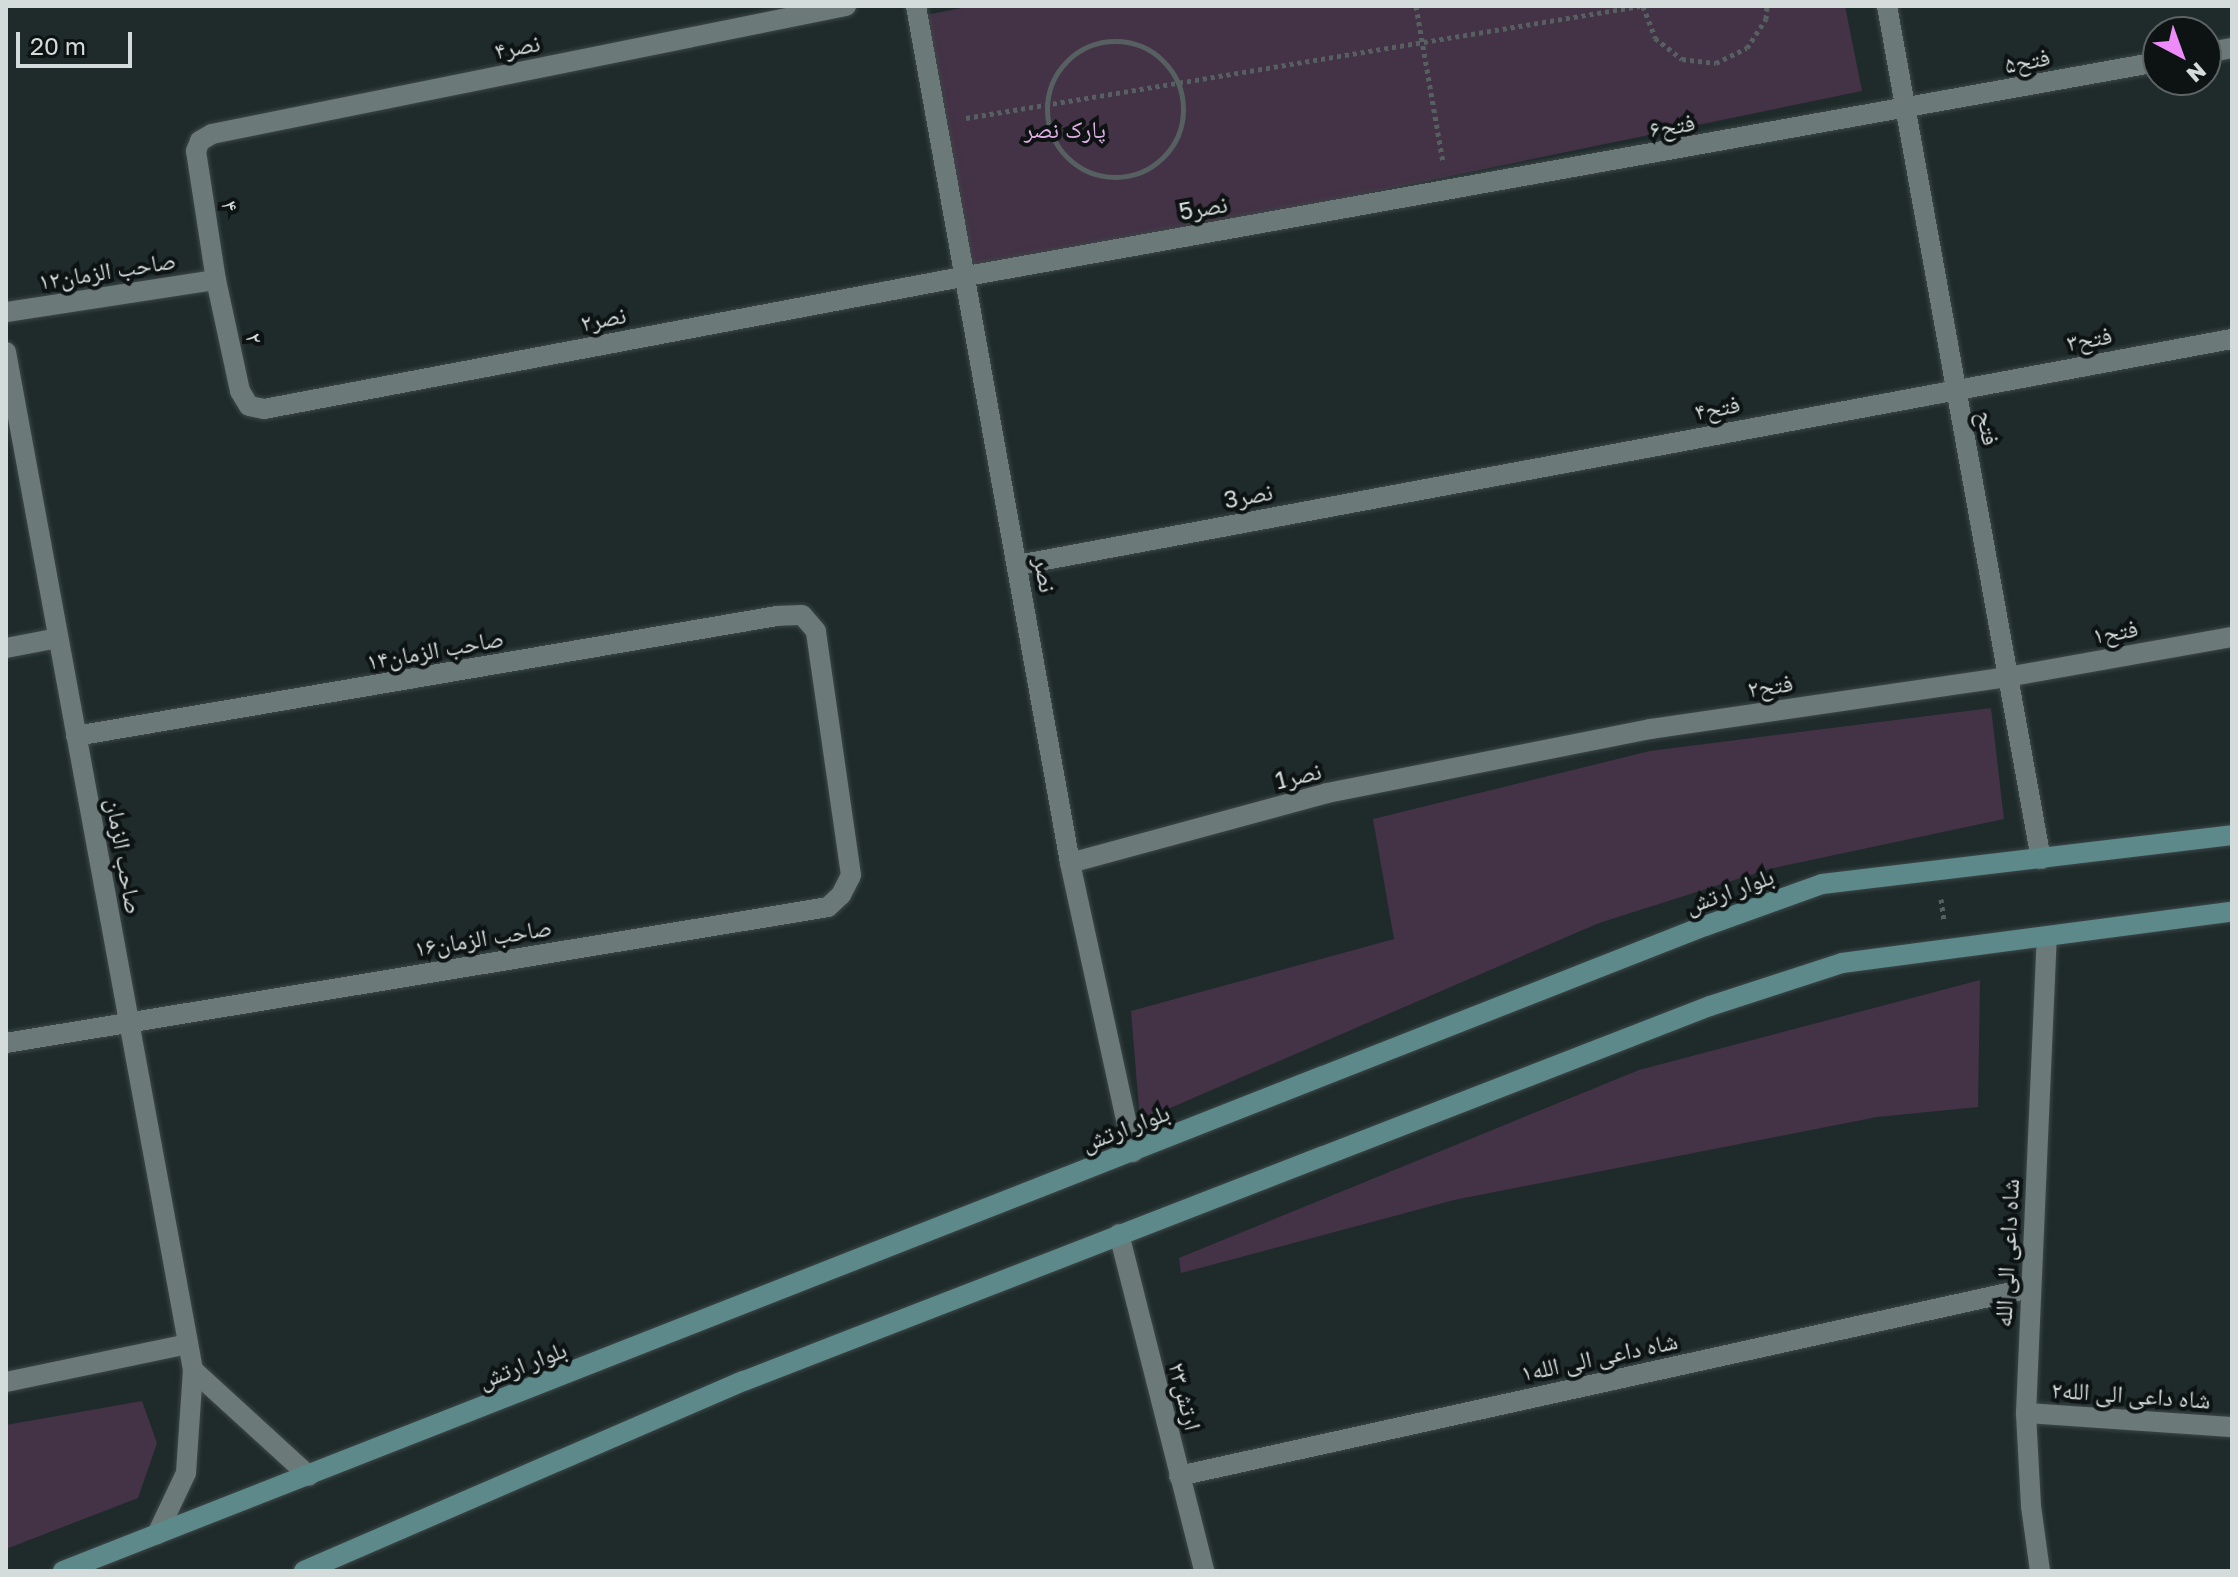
<!DOCTYPE html>
<meta charset="utf-8">
<style>
body{margin:0}
#map{position:relative;width:2238px;height:1577px;overflow:hidden;background:#1f2b2b;font-family:"Golos Text","Noto Naskh Arabic",sans-serif}
div>[style]{position:absolute}
[style*='--x']{left:calc(var(--x)*1px);top:calc(var(--y)*1px);width:calc(var(--w)*1px);rotate:calc(var(--a)*1deg)}
.green>*{inset:0;background:#443246}
.path>*{height:5px;margin-top:-2.5px;transform-origin:0;background:repeating-linear-gradient(90deg,#566060 0 4px,transparent 0 8px)}
.path>.ring{margin:-2.5px;padding:0;box-sizing:content-box;background:none;border:5px solid #566060;border-radius:50%}
.roads{filter:drop-shadow(0 0 2px #3d4747) drop-shadow(0 0 2px #3d4747)}
.minor>*{height:20px;margin:-10px;padding:0 10px;transform-origin:10px;border-radius:10px;background:#6b7979}
.tertiary>*{height:20px;margin:-10px;padding:0 10px;transform-origin:10px;border-radius:10px;background:#6b7979}
.secondary>*{height:20px;margin:-10px;padding:0 10px;transform-origin:10px;border-radius:10px;background:#5d898a}
span{translate:-50% -50%;white-space:nowrap;text-align:center;line-height:1.15;-webkit-text-stroke:8px #0d1212;paint-order:stroke}
.street-label{font-size:24px;color:#d4dbdb}
.park-label{font-size:24px;color:#dfaee5}
.frame{position:absolute;inset:0;border:8px solid #d4dbdb;pointer-events:none}
.north{position:absolute;left:2142px;top:16px;width:80px;height:80px;box-sizing:border-box;background:#0d1212;border:2px solid #5d6262;border-radius:50%;rotate:139deg;font-size:22px;font-weight:700;line-height:32px;text-align:center;color:#d4dbdb}
.north::after{content:'';display:block;margin:auto;width:28px;height:36px;background:#ed8cf9;clip-path:polygon(50% 0,100% 100%,50% 72%,0 100%)}
.scale{position:absolute;left:16px;top:32px;width:116px;height:36px;box-sizing:border-box;border:4px solid #d4dbdb;border-top:0;padding-left:10px;font-size:24px;line-height:28px;white-space:nowrap;color:#d4dbdb;-webkit-text-stroke:6px #0d1212;paint-order:stroke}
</style>
<div id="map">
<div class="green">
<div style="clip-path:polygon(972px 6px,1845px 6px,1862px 91px,967px 276px,921px 16px)"></div>
<div style="clip-path:polygon(1991px 708px,2004px 819px,1769px 869px,1599px 923px,1140px 1121px,1131px 1011px,1394px 939px,1373px 819px,1650px 751px)"></div>
<div style="clip-path:polygon(1980px 980px,1978px 1107px,1877px 1117px,1454px 1200px,1181px 1273px,1179px 1258px,1639px 1070px)"></div>
<div style="clip-path:polygon(142px 1401px,157px 1443px,138px 1498px,6px 1549px,6px 1425px)"></div>
</div>
<div class="path">
<div style="--x:1416;--y:6;--w:159;--a:80.2"></div>
<div style="--x:1643;--y:6;--w:34;--a:69"></div>
<div style="--x:1655;--y:38;--w:34;--a:38"></div>
<div style="--x:1682;--y:59;--w:34;--a:7"></div>
<div style="--x:1716;--y:63;--w:34;--a:-26"></div>
<div style="--x:1747;--y:48;--w:35;--a:-57"></div>
<div style="--x:1766;--y:19;--w:13;--a:-86"></div>
<div class="ring" style="left:1047px;top:41px;width:131px;height:131px"></div>
<div style="--x:966;--y:118;--w:683;--a:-9.43"></div>
<div style="--x:1941;--y:899;--w:22;--a:82"></div>
</div>
<div class="roads">
<div class="minor">
<div style="--x:846;--y:6;--w:647;--a:168.59"></div>
<div style="--x:212;--y:134;--w:14;--a:150"></div>
<div style="--x:200;--y:141;--w:11;--a:112"></div>
<div style="--x:196;--y:151;--w:131;--a:81.2"></div>
<div style="--x:216;--y:280;--w:114;--a:77.8"></div>
<div style="--x:240;--y:391;--w:17;--a:59"></div>
<div style="--x:249;--y:406;--w:15;--a:11"></div>
<div style="--x:264;--y:409;--w:715;--a:-10.71"></div>
<div style="--x:967;--y:276;--w:1210;--a:-10.19"></div>
<div style="--x:916;--y:6;--w:871;--a:79.81"></div>
<div style="--x:1070;--y:863;--w:296;--a:77.7"></div>
<div style="--x:1887;--y:6;--w:867;--a:79.77"></div>
<div style="--x:2206;--y:53;--w:26;--a:-11"></div>
<div style="--x:6;--y:312;--w:212;--a:-8.7"></div>
<div style="--x:1018;--y:565;--w:1235;--a:-10.55"></div>
<div style="--x:1070;--y:863;--w:266;--a:-15.2"></div>
<div style="--x:1327;--y:793;--w:330;--a:-11.2"></div>
<div style="--x:1651;--y:729;--w:360;--a:-8.3"></div>
<div style="--x:2007;--y:677;--w:229;--a:-10.1"></div>
<div style="--x:6;--y:1043;--w:833;--a:-9.39"></div>
<div style="--x:828;--y:907;--w:18;--a:-43"></div>
<div style="--x:841;--y:895;--w:22;--a:-63"></div>
<div style="--x:851;--y:875;--w:246;--a:-98.2"></div>
<div style="--x:816;--y:631;--w:21;--a:-131"></div>
<div style="--x:802;--y:615;--w:25;--a:178"></div>
<div style="--x:777;--y:616;--w:711;--a:170.29"></div>
<div style="--x:1119;--y:1234;--w:348;--a:75.8"></div>
<div style="--x:6;--y:1382;--w:186;--a:-11.8"></div>
<div style="--x:2026;--y:1413;--w:206;--a:3.9"></div>
<div style="--x:1179;--y:1476;--w:872;--a:-12.46"></div>
</div>
<div class="tertiary">
<div style="--x:6;--y:352;--w:1035;--a:79.59"></div>
<div style="--x:193;--y:1370;--w:103;--a:93.9"></div>
<div style="--x:186;--y:1473;--w:68;--a:115.4"></div>
<div style="--x:6;--y:648;--w:53;--a:-10.9"></div>
<div style="--x:193;--y:1370;--w:157;--a:42.4"></div>
<div style="--x:2040;--y:1571;--w:66;--a:-97.9"></div>
<div style="--x:2031;--y:1506;--w:93;--a:-93.1"></div>
<div style="--x:2026;--y:1413;--w:477;--a:-87.5"></div>
</div>
<div class="secondary">
<div style="--x:63;--y:1571;--w:1764;--a:-21.45"></div>
<div style="--x:1705;--y:926;--w:124;--a:-19.7"></div>
<div style="--x:1822;--y:884;--w:413;--a:-6.8"></div>
<div style="--x:304;--y:1571;--w:479;--a:-23.4"></div>
<div style="--x:744;--y:1381;--w:1036;--a:-21.22"></div>
<div style="--x:1710;--y:1006;--w:139;--a:-18"></div>
<div style="--x:1842;--y:963;--w:393;--a:-7.5"></div>
</div>
</div>
<div class="street-label">
<span style="left:517px;top:46px;rotate:-11deg">۴نصر</span>
<span style="left:2027px;top:60px;rotate:-11deg">۵فتح</span>
<span style="left:1672px;top:125px;rotate:-10deg">۶فتح</span>
<span style="left:231px;top:206px;rotate:81deg">۴</span>
<span style="left:1203px;top:207px;rotate:-10deg">5نصر</span>
<span style="left:107px;top:270px;rotate:-9deg">صاحب الزمان۱۲</span>
<span style="left:603px;top:318px;rotate:-11deg">نصر۲</span>
<span style="left:255px;top:338px;rotate:78deg">۲</span>
<span style="left:2089px;top:338px;rotate:-10deg">۳فتح</span>
<span style="left:1717px;top:407px;rotate:-11deg">فتح۴</span>
<span style="left:1989px;top:428px;rotate:80deg">فتح</span>
<span style="left:1248px;top:495px;rotate:-11deg">3نصر</span>
<span style="left:1046px;top:575px;rotate:80deg">نصر</span>
<span style="left:2115px;top:631px;rotate:-10deg">۱فتح</span>
<span style="left:435px;top:649px;rotate:-10deg">صاحب الزمان۱۴</span>
<span style="left:1770px;top:685px;rotate:-8deg">۲فتح</span>
<span style="left:1298px;top:775px;rotate:-14deg">1نصر</span>
<span style="left:125px;top:856px;rotate:80deg">صاحب الزمان</span>
<span style="left:1729px;top:890px;rotate:-20deg">بلوار ارتش</span>
<span style="left:483px;top:937px;rotate:-9deg">صاحب الزمان۱۶</span>
<span style="left:1125px;top:1127px;rotate:-21deg">بلوار ارتش</span>
<span style="left:2006px;top:1253px;rotate:-87deg">شاه داعی الی الله</span>
<span style="left:1599px;top:1356px;rotate:-12deg">شاه داعی الی الله۱</span>
<span style="left:522px;top:1364px;rotate:-21deg">بلوار ارتش</span>
<span style="left:2131px;top:1394px;rotate:4deg">شاه داعی الی الله۲</span>
<span style="left:1186px;top:1396px;rotate:76deg">ارتش۲۳</span>
</div>
<div class="park-label">
<span style="left:1065px;top:129px">پارک نصر</span>
</div>
<div class="frame"></div>
<div class="north">N</div>
<div class="scale">20 m</div>
</div>
